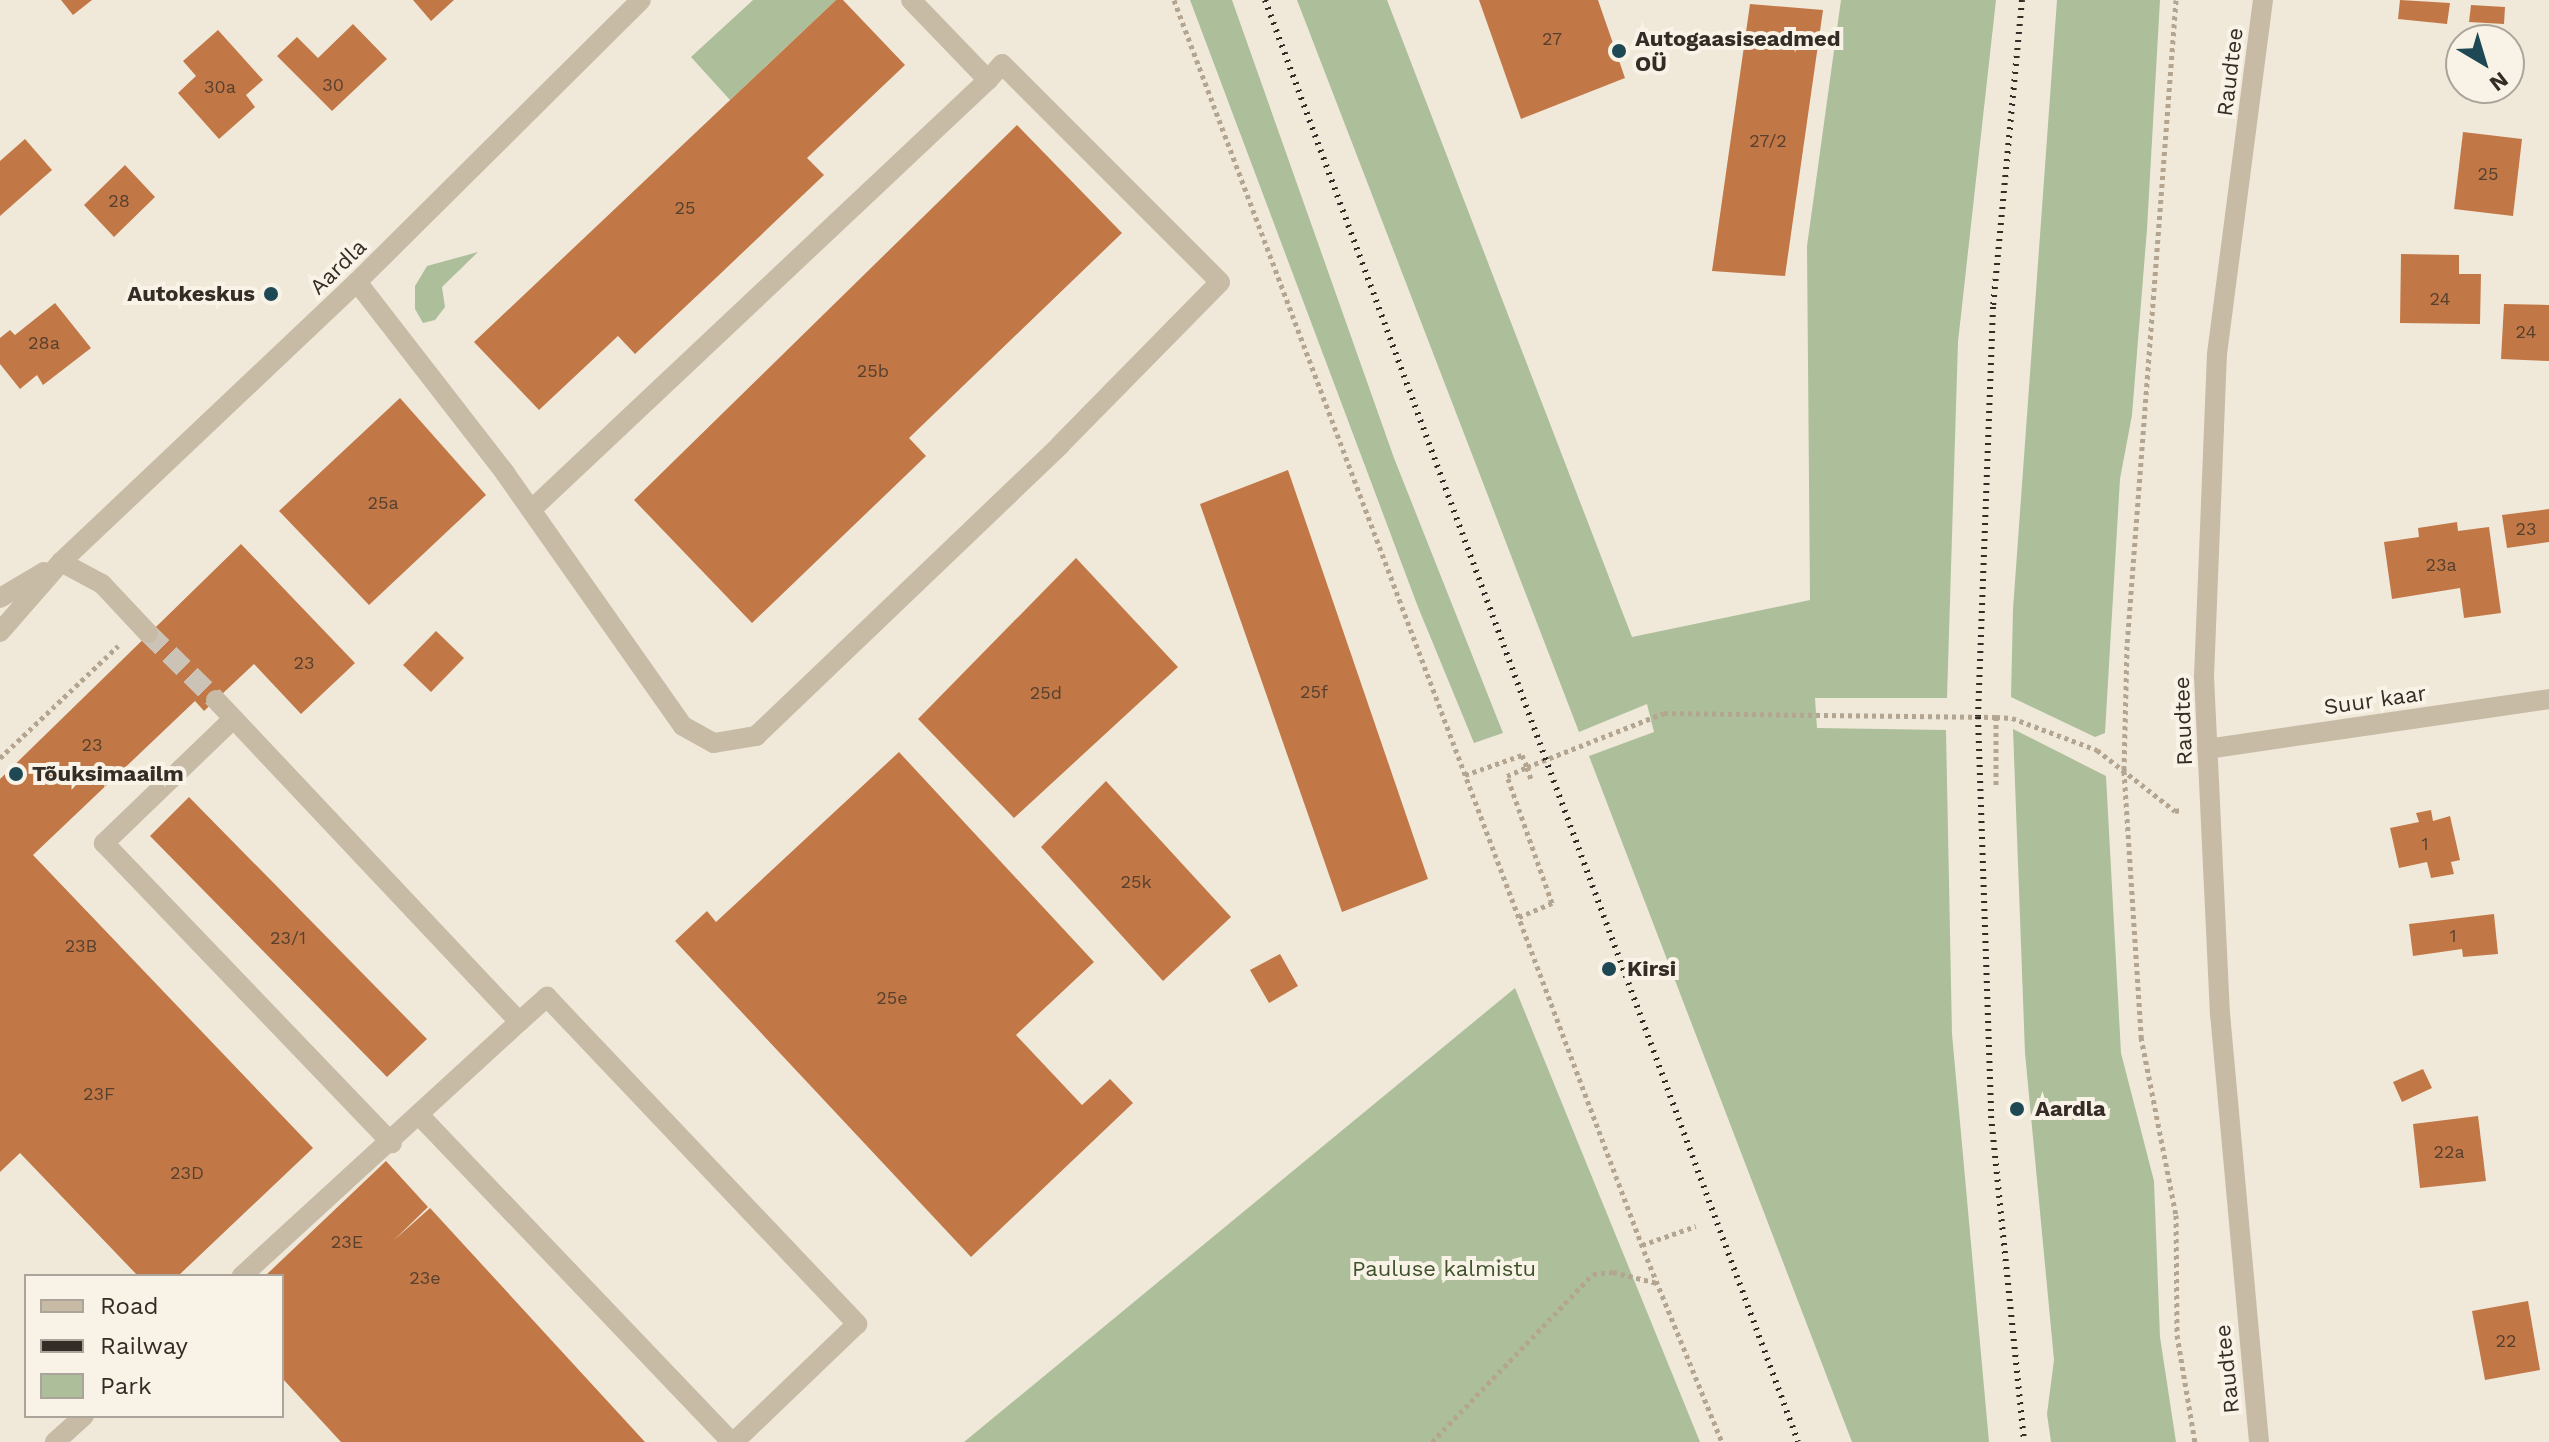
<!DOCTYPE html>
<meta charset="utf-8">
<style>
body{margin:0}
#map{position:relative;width:2549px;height:1442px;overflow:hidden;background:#f0e9da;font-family:"Work Sans",sans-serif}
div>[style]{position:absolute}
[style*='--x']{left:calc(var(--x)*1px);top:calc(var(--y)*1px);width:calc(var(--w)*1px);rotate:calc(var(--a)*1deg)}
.green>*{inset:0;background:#acbf9a}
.building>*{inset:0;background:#c27846}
.minor-tunnel>*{height:20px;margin-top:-10px;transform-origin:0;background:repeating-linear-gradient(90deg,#cac3b6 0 20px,transparent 0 30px)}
.path>*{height:5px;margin-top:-2.5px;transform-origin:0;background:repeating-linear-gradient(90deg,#b4a590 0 4px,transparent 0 8px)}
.minor>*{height:20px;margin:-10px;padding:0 10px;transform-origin:10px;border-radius:10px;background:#c8bba6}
.rail>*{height:6px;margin-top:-3px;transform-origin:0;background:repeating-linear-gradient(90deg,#342d27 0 2px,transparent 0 8px)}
.dots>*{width:22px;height:22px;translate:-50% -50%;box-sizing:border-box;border:4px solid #f8f3e6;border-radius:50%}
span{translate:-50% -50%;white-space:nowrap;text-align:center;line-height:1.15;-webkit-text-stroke:8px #f8f3e6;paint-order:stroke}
.number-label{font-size:18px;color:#58402f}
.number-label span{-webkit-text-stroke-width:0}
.poi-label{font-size:22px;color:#342d27;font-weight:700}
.left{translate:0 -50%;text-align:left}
.right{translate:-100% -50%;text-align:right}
.street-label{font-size:22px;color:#342d27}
.park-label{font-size:22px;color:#3d522b}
.legend{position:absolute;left:24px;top:1274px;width:260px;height:144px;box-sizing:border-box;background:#f8f3e6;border:2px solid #aaa49a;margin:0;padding:10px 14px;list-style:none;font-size:24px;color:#342d27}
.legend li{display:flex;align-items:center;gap:16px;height:40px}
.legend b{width:40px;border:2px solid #aaa49a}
.north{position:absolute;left:2445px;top:24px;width:80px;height:80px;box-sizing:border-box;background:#f8f3e6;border:2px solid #aaa49a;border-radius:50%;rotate:142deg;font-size:22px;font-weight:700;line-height:32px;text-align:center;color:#342d27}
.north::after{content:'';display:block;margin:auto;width:28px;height:36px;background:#1e4854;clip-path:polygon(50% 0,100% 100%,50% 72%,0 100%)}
</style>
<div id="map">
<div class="green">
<div style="clip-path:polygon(753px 0,836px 0,730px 100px,691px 57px)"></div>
<div style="clip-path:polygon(1190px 0,1232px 0,1394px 458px,1503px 733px,1474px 743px,1418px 607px)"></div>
<div style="clip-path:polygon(1297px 0,1387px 0,1632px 637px,1810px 600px,1807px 246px,1841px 0,1996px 0,1958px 342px,1947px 698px,1815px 698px,1817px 728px,1946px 730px,1952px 1034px,1989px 1442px,1852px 1442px,1589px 756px,1654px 732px,1647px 704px,1579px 732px)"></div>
<div style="clip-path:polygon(2057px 0,2160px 0,2147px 229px,2132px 415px,2120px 479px,2105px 733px,2095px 737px,2011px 697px,2013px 609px)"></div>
<div style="clip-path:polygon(478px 252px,442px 287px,445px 307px,435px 320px,423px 323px,415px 309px,415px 286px,427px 266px)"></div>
<div style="clip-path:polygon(2013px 729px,2106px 776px,2121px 1053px,2154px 1181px,2160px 1337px,2176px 1442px,2051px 1442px,2047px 1414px,2054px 1360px,2025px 1053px)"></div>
<div style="clip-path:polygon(1515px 988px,1700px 1442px,964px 1442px)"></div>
</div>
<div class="building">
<div style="clip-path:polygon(61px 0,92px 0,73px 15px)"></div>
<div style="clip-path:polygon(413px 0,454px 0,431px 21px)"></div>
<div style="clip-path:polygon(836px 0,843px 0,905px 65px,807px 158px,824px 175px,718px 276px,635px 354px,618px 336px,539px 410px,474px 342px)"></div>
<div style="clip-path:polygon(1479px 0,1598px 0,1625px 78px,1521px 119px)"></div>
<div style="clip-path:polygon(2400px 0,2450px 3px,2447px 24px,2398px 19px)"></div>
<div style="clip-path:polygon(1750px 4px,1823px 10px,1785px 276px,1712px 271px)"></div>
<div style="clip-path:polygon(2471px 5px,2505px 7px,2504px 24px,2469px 22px)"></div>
<div style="clip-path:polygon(353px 24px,387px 59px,332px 111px,277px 56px,297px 37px,318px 58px)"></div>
<div style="clip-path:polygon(218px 30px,263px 80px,246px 95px,255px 107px,219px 139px,178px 93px,196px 76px,183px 61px)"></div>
<div style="clip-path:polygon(1017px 125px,1122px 233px,909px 438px,926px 456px,752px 623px,634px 500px)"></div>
<div style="clip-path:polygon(2463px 132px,2522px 139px,2513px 216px,2454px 209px)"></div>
<div style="clip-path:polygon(25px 139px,52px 170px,0 216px,0 161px)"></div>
<div style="clip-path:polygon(125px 165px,155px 197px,114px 237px,84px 205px)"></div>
<div style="clip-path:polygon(2401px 254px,2459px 255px,2459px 274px,2481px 274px,2480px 324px,2400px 323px)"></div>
<div style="clip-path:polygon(55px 303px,91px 348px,43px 385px,37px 375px,20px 389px,0 364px,0 338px,10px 330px,15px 335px)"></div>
<div style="clip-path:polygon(2504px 304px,2549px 305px,2549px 361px,2501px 359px)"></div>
<div style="clip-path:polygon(400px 398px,486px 495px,369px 605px,279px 511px)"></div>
<div style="clip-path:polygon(1288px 470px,1428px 879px,1342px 912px,1200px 504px)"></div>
<div style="clip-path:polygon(2549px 509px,2549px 542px,2507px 548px,2502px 515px)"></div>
<div style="clip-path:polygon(2457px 522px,2458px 531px,2489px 527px,2501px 613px,2464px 618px,2460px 588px,2392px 599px,2384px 542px,2419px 537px,2418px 528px)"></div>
<div style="clip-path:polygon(241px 544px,355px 663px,301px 714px,254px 664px,204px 711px,195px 701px,33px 855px,313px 1148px,178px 1276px,138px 1276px,20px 1153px,0 1172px,0 779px)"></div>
<div style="clip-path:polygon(1076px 558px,1178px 667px,1014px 818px,918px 719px)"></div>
<div style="clip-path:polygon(436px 631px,464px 658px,431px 692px,403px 665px)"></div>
<div style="clip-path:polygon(899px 752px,1094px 962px,1016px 1035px,1082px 1105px,1110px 1079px,1133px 1103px,971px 1257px,675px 941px,707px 911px,716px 922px)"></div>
<div style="clip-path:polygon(1106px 781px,1231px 917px,1163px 981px,1041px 847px)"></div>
<div style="clip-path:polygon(189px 797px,427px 1039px,387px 1077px,150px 836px)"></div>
<div style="clip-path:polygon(2431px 810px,2433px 821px,2450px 816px,2460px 860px,2451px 862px,2454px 874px,2431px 878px,2427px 862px,2399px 868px,2390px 828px,2419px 822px,2416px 813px)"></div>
<div style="clip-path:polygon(2494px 914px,2498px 954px,2463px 957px,2462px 949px,2413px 956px,2409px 924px)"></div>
<div style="clip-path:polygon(1280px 954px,1298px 986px,1269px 1003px,1250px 970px)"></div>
<div style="clip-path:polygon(2423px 1069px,2432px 1088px,2402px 1102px,2393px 1082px)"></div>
<div style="clip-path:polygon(2478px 1116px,2486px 1181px,2420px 1188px,2413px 1124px)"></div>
<div style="clip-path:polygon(386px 1161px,428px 1207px,393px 1241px,430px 1208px,645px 1442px,341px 1442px,282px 1378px,282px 1276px,265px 1276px)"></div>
<div style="clip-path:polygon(2528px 1301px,2540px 1370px,2485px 1380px,2472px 1311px)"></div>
</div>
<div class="minor-tunnel">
<div style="--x:148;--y:633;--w:95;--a:44.6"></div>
</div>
<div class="path">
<div style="--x:1174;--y:0;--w:1336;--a:69.41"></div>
<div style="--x:1644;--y:1251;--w:206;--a:67.8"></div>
<div style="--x:2176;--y:0;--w:648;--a:94.34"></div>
<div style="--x:2127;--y:646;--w:125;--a:91.4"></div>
<div style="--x:2124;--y:771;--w:267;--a:86.3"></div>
<div style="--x:2141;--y:1037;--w:181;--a:78.9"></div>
<div style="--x:2176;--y:1215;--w:120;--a:89.5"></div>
<div style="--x:2177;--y:1335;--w:109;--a:80.5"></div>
<div style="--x:1996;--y:717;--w:68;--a:90"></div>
<div style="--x:0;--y:758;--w:163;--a:-43.5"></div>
<div style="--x:1465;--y:775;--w:60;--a:-19.3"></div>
<div style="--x:1522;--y:755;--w:13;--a:67"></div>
<div style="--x:1527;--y:767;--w:147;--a:-21.5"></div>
<div style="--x:1664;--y:713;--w:332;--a:0.7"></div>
<div style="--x:1996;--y:717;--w:16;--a:4"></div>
<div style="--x:2012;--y:718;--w:91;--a:20.6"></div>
<div style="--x:2097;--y:750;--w:99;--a:38"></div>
<div style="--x:2175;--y:811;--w:6;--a:-9"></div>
<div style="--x:1519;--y:917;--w:36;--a:-23"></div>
<div style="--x:1552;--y:903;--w:135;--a:-109.5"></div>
<div style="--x:1507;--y:776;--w:22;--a:-24"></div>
<div style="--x:1527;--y:767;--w:13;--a:72"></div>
<div style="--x:1642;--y:1245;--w:57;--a:-19.4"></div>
<div style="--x:1432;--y:1442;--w:233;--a:-46.2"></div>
<div style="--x:1593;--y:1274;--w:20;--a:-6"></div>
<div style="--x:1613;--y:1272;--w:45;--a:14"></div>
</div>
<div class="minor">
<div style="--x:357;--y:282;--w:242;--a:52.2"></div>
<div style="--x:505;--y:473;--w:309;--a:54.9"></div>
<div style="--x:683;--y:726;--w:35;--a:29"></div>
<div style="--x:714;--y:743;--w:43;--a:-9.5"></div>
<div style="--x:756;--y:736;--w:421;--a:-43.7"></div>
<div style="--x:1060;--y:445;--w:228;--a:-45.5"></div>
<div style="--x:1220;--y:282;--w:308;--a:-135"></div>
<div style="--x:1002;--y:64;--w:21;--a:131"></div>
<div style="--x:531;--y:510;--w:627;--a:-43.26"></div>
<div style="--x:988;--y:80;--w:111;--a:-133.9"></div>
<div style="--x:61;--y:562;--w:47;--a:28.2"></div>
<div style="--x:102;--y:584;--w:67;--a:46.8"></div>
<div style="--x:0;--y:598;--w:51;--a:-30.6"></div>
<div style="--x:0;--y:632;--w:93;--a:-48.9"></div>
<div style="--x:61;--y:562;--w:407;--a:-43.4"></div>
<div style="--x:357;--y:282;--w:400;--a:-44.8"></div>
<div style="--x:216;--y:700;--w:442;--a:46.7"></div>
<div style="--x:519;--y:1022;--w:376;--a:137.5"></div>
<div style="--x:232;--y:720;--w:178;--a:136.1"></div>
<div style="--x:104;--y:843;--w:416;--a:46.2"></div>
<div style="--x:2207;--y:749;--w:346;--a:-8.3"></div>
<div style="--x:519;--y:1022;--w:38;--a:-42"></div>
<div style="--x:547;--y:997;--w:451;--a:46.5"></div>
<div style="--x:857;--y:1324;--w:170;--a:136.2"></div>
<div style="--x:420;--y:1116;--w:451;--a:46.3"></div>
<div style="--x:55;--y:1442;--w:39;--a:-42"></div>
<div style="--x:2259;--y:1442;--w:429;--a:-95.2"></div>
<div style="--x:2220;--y:1015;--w:338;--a:-92.7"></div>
<div style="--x:2204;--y:677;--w:323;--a:-87.7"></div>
<div style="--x:2217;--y:354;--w:357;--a:-82.6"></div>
</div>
<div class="rail">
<div style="--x:1265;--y:0;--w:1537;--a:69.71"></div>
<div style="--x:2022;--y:0;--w:308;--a:95.4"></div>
<div style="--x:1993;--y:307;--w:410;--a:92.1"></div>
<div style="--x:1978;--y:717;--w:399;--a:88.1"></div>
<div style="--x:1991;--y:1116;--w:328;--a:84.2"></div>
</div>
<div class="dots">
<div style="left:1619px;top:51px;background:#1e4854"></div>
<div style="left:271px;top:294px;background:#1e4854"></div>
<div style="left:16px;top:774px;background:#1e4854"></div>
<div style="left:1609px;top:969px;background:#1e4854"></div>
<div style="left:2017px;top:1109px;background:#1e4854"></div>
</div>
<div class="number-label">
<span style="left:1552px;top:39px">27</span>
<span style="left:333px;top:85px">30</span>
<span style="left:220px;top:87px">30a</span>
<span style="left:1768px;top:141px">27/2</span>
<span style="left:2488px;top:174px">25</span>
<span style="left:119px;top:201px">28</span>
<span style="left:685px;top:208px">25</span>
<span style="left:2440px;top:299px">24</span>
<span style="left:2526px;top:332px">24</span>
<span style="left:44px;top:343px">28a</span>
<span style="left:873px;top:371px">25b</span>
<span style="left:383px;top:503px">25a</span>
<span style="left:2526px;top:529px">23</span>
<span style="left:2441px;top:565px">23a</span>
<span style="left:304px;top:663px">23</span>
<span style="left:1314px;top:692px">25f</span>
<span style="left:1046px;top:693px">25d</span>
<span style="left:92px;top:745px">23</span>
<span style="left:2425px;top:844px">1</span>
<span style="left:1136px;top:882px">25k</span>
<span style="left:2453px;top:936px">1</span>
<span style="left:288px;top:938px">23/1</span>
<span style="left:81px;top:946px">23B</span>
<span style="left:892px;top:998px">25e</span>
<span style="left:99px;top:1094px">23F</span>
<span style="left:2449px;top:1152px">22a</span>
<span style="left:187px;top:1173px">23D</span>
<span style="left:347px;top:1242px">23E</span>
<span style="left:425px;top:1278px">23e</span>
<span style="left:2506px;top:1341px">22</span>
</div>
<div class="poi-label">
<span class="left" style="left:1635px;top:51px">Autogaasiseadmed<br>OÜ</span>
<span class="right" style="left:255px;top:294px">Autokeskus</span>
<span class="left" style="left:32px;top:774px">Tõuksimaailm</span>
<span class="left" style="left:1627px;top:969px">Kirsi</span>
<span class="left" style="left:2035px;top:1109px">Aardla</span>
</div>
<div class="street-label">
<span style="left:2230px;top:72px;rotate:-83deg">Raudtee</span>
<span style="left:338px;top:267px;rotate:-44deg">Aardla</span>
<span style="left:2375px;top:700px;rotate:-8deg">Suur kaar</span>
<span style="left:2183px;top:721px;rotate:-92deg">Raudtee</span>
<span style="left:2227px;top:1369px;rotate:-96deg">Raudtee</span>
</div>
<div class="park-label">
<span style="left:1444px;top:1269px">Pauluse kalmistu</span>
</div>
<ul class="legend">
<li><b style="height:10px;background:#c8bba6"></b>Road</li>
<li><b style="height:10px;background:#342d27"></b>Railway</li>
<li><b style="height:22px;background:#acbf9a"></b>Park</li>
</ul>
<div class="north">N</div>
</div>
